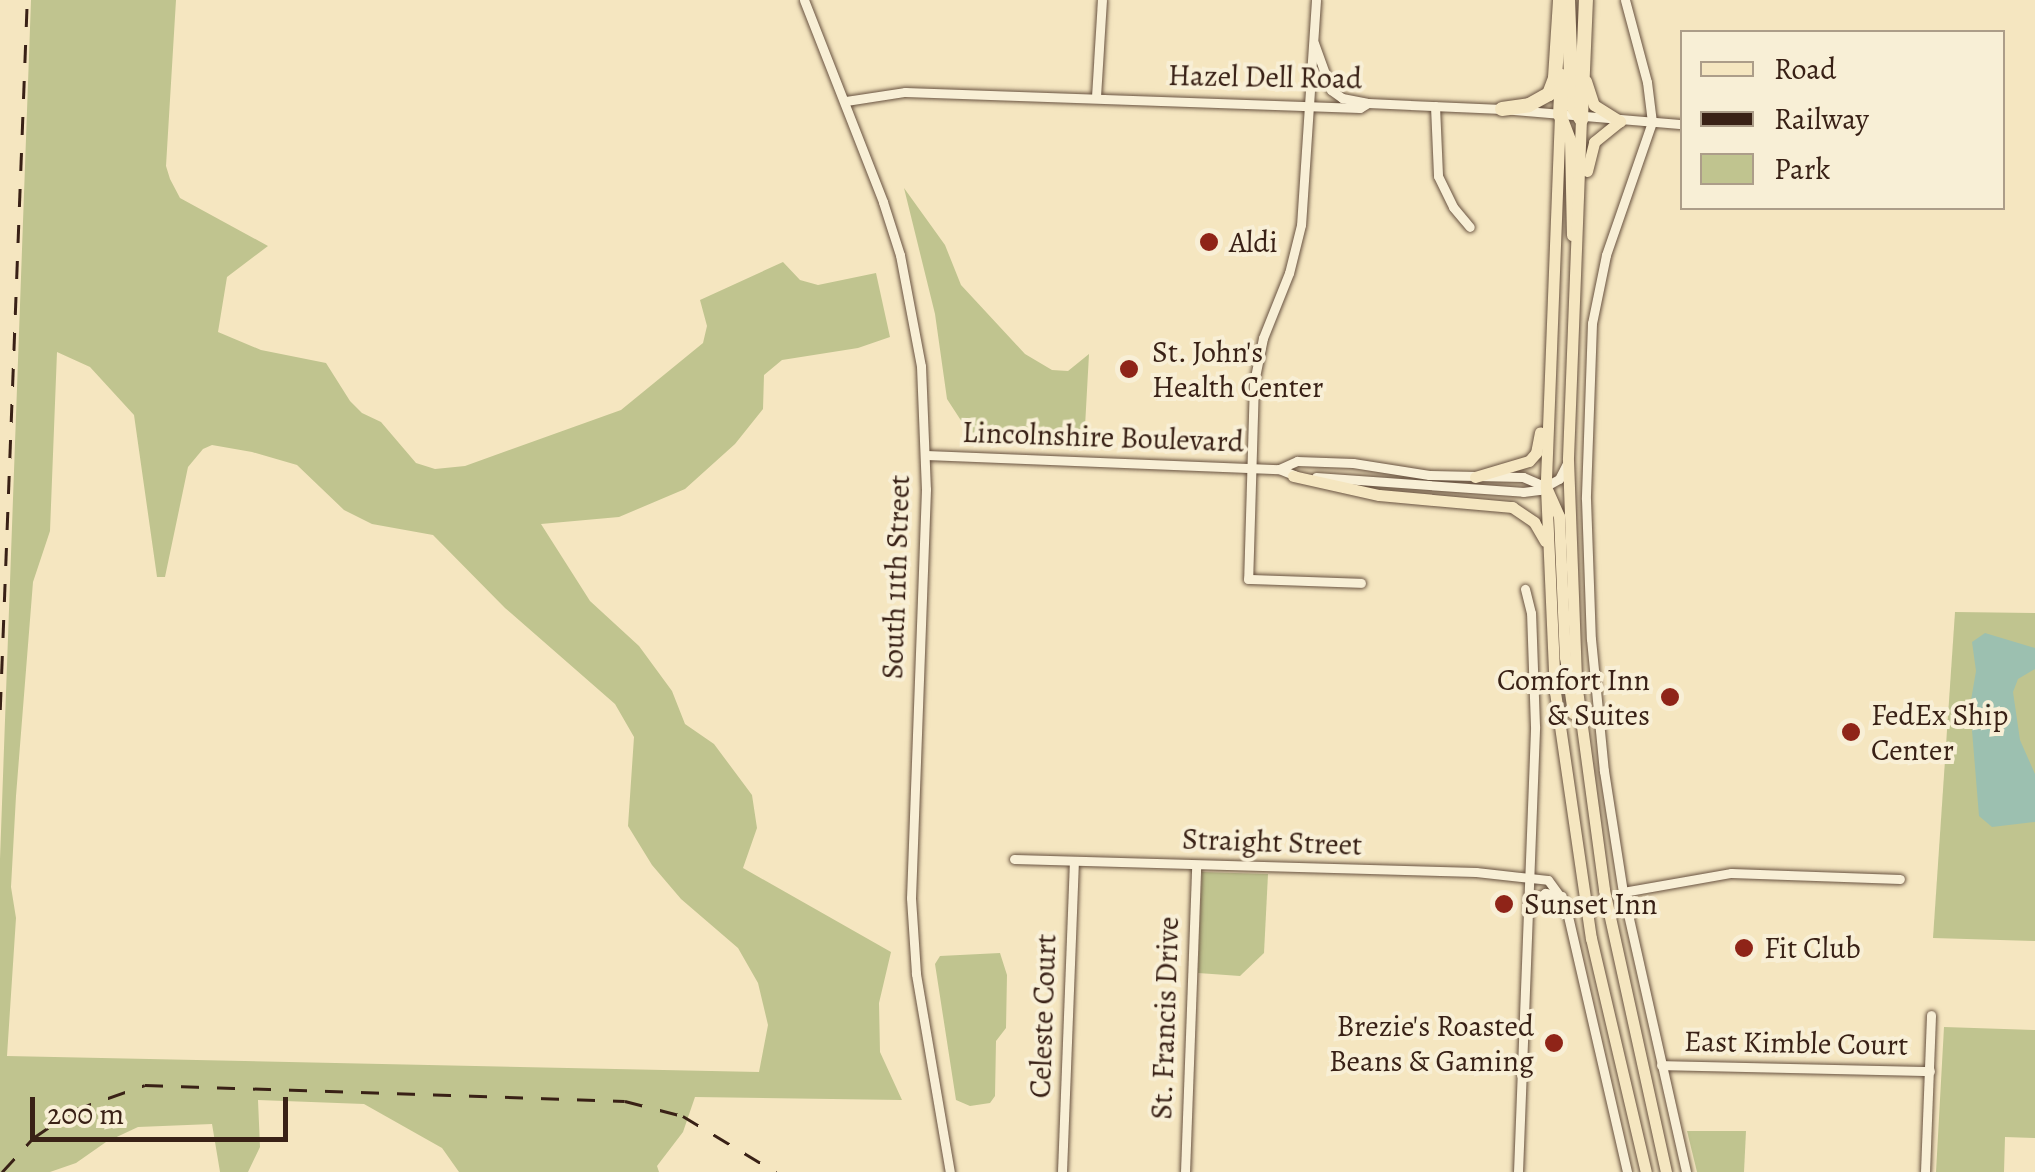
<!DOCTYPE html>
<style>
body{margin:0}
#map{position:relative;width:2035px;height:1172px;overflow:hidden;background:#f5e6c0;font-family:Alegreya,serif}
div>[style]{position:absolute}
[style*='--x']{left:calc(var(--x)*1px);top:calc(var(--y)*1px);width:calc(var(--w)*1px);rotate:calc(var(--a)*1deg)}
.green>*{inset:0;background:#c0c48f}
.water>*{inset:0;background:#9cc0b0}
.roads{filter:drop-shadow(0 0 2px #685240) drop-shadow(0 0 2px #685240)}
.minor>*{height:9px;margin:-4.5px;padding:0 4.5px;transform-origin:4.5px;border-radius:4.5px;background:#f8efd6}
.major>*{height:11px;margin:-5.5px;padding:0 5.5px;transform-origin:5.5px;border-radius:5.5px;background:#f5e6c0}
.highway>*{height:14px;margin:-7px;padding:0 7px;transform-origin:7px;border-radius:7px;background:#f5e6c0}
.rail>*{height:2.5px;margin-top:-1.25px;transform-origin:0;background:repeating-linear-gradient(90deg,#392116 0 18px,transparent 0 36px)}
.dots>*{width:28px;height:28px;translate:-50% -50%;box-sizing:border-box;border:5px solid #f8efd6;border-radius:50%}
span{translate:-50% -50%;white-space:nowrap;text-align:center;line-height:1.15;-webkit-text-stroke:8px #f8efd6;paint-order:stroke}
.street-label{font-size:30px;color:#392116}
.poi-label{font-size:30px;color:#392116}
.left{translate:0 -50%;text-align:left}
.right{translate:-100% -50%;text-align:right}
.legend{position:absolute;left:1680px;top:30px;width:325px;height:180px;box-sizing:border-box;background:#f8efd6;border:2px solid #ac9d89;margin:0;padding:12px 18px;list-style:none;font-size:30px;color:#392116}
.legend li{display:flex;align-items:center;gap:20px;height:50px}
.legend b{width:50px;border:2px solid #ac9d89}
.scale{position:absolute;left:30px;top:1097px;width:258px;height:45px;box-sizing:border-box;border:5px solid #392116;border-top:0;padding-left:12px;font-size:30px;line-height:35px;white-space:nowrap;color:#392116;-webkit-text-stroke:8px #f8efd6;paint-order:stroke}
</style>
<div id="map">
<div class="green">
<div style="clip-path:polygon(evenodd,31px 0,176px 0,166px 166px,170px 179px,180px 198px,268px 246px,227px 277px,218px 332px,261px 350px,326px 363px,350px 401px,362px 413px,381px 422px,416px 463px,435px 469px,465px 466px,621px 410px,703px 343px,707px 326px,700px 300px,783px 262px,800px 280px,818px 285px,876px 273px,890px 337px,858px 348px,782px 360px,764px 375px,763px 409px,735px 444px,685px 489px,619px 517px,541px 524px,590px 601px,639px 646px,672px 691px,685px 724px,714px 744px,752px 795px,757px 828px,743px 868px,891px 952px,879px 1003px,880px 1052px,902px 1100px,695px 1097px,683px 1132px,657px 1166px,659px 1172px,459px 1172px,442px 1148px,364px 1104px,258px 1100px,260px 1147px,248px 1172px,220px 1172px,212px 1124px,138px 1127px,106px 1142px,76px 1163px,50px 1172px,0 1172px,0 859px,31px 0,57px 352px,90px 367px,134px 415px,157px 577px,165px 577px,188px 467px,203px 449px,212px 445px,252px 452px,297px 465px,344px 510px,372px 524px,433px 535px,505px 608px,615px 704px,634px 737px,628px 826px,652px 865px,681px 899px,738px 948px,758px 983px,768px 1025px,759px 1072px,7px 1056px,16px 918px,11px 887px,16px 796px,33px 582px,50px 531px,57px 352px)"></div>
<div style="clip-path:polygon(904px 188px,945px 245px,961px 285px,1025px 354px,1052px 370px,1068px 371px,1089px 354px,1084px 445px,973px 439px,947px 399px,935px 314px)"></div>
<div style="clip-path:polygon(1955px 612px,2035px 613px,2035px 941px,1933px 938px)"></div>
<div style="clip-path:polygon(1202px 872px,1268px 874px,1264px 953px,1240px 976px,1198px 973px)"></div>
<div style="clip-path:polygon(1000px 953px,1007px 975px,1006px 1028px,996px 1041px,995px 1096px,990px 1103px,970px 1106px,956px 1100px,935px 964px,940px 956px)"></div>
<div style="clip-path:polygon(1944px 1027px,2035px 1030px,2035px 1138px,2005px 1137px,2004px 1172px,1936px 1172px)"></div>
<div style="clip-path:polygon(1687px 1131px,1746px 1131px,1744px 1172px,1697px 1172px)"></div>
</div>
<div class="water">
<div style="clip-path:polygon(1985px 633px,2035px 648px,2035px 669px,2018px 679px,2013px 692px,2020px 740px,2035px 774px,2035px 822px,1992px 827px,1979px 816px,1970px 706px,1976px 671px,1972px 642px)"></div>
</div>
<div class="roads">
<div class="minor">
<div style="--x:804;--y:0;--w:217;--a:68.6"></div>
<div style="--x:883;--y:202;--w:56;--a:72.2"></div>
<div style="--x:900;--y:255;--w:113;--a:79.3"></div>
<div style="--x:921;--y:366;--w:123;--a:87.7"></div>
<div style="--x:926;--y:489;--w:409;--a:92.1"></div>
<div style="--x:911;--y:898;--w:76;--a:86.2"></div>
<div style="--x:916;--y:974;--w:201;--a:80.3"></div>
<div style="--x:1316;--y:0;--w:225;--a:93.8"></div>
<div style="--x:1301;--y:225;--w:49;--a:104"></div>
<div style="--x:1289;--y:273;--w:70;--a:111.8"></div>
<div style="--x:1263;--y:338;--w:45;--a:101.6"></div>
<div style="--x:1254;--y:382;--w:197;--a:91.7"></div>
<div style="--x:1248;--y:579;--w:113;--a:2"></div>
<div style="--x:1625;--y:0;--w:85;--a:75"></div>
<div style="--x:1647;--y:82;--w:40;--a:82.9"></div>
<div style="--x:1652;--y:122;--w:141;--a:109.1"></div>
<div style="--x:1606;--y:255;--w:69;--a:101.6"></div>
<div style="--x:1592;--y:323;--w:176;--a:92"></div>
<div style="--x:1586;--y:499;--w:140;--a:88"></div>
<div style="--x:1591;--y:639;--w:133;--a:84.4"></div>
<div style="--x:1604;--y:771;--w:122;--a:81.1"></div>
<div style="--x:1623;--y:892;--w:287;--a:77.3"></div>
<div style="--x:1314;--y:43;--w:50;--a:70.1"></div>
<div style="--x:1331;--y:90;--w:14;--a:36"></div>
<div style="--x:1342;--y:98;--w:25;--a:11"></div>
<div style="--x:1096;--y:97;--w:97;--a:-86.5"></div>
<div style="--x:846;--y:101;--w:60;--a:-8.7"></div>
<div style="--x:905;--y:92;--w:455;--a:2"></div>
<div style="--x:1360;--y:108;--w:9;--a:-32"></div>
<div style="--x:1368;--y:103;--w:134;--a:2.6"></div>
<div style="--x:1502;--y:109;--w:181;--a:4.8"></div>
<div style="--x:1435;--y:106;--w:70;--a:87.5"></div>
<div style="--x:1438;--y:176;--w:34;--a:64"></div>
<div style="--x:1453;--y:207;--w:26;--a:50"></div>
<div style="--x:926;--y:455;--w:353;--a:2.3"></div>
<div style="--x:1279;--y:469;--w:18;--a:22"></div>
<div style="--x:1279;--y:469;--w:20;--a:-24"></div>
<div style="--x:1297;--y:461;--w:56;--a:2"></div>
<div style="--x:1353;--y:463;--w:77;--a:9"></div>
<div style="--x:1429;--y:475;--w:94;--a:1.2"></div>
<div style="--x:1523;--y:477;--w:25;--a:23"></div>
<div style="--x:1316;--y:477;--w:208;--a:4.1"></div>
<div style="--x:1523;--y:492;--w:16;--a:-7"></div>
<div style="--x:1539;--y:490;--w:23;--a:-29"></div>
<div style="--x:1559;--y:479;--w:18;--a:-63"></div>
<div style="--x:1014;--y:859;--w:462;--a:1.6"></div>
<div style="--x:1476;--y:872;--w:72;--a:6.3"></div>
<div style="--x:1548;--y:880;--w:29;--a:54"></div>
<div style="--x:1565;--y:903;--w:276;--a:77"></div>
<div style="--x:1623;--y:892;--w:110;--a:-10"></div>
<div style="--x:1731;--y:873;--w:169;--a:2"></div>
<div style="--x:1530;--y:904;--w:19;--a:-36"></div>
<div style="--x:1545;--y:893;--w:17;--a:10"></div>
<div style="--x:1661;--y:1065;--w:269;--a:1.3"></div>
<div style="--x:1062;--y:1172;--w:311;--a:-87.8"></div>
<div style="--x:1185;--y:1172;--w:307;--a:-87.9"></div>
<div style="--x:1518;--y:1172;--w:446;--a:-87.8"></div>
<div style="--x:1535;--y:726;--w:113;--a:-92"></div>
<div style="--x:1531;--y:613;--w:25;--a:-104"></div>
<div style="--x:1925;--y:1172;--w:157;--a:-87.8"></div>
</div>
<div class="major">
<div style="--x:1586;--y:81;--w:25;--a:72"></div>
<div style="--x:1594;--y:105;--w:31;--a:32"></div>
<div style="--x:1560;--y:115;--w:372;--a:92.2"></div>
<div style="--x:1546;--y:487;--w:205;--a:87.5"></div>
<div style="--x:1555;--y:692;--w:249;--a:81.7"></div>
<div style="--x:1591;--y:938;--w:240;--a:76.8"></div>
<div style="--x:1561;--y:116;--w:26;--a:69"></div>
<div style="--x:1570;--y:140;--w:95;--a:88.8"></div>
<div style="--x:1581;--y:119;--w:341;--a:92.2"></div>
<div style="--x:1568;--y:460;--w:222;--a:87.9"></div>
<div style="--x:1576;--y:682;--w:210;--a:82.3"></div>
<div style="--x:1604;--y:890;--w:289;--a:77.6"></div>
<div style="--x:1587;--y:171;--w:30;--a:-76"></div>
<div style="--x:1594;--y:142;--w:33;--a:-39"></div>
<div style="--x:1293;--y:476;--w:88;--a:12.5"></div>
<div style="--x:1379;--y:495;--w:134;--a:5.2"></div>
<div style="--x:1512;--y:507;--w:27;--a:34"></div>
<div style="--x:1534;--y:522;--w:22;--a:60"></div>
<div style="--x:1475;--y:477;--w:56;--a:-16.5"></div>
<div style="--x:1529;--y:461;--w:11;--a:-49"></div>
<div style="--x:1536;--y:453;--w:21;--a:-79"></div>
<div style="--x:1546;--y:487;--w:32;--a:66"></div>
<div style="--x:1559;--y:516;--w:141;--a:87.6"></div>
<div style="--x:1565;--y:657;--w:57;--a:81.9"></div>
</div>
<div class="highway">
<div style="--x:1568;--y:0;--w:105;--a:87.8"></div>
<div style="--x:1572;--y:105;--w:17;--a:57"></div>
<div style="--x:1502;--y:109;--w:27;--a:-8"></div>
<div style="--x:1529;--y:105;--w:23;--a:-29"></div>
<div style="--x:1549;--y:94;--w:17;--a:-69"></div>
<div style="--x:1555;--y:78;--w:78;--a:-86.3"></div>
<div style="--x:1560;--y:115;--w:39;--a:-87"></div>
<div style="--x:1581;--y:118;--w:118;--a:-87.6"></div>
</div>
</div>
<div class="rail">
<div style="--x:0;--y:710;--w:711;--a:-87.82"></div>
<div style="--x:2;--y:1172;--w:46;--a:-47.6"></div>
<div style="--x:33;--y:1138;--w:50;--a:-34.3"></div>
<div style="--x:74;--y:1110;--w:75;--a:-19.4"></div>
<div style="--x:145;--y:1085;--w:480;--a:1.9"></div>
<div style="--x:625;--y:1101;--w:60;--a:14.5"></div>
<div style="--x:683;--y:1116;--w:109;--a:31.1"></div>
</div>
<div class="dots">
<div style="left:1209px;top:242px;background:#8f2418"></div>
<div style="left:1129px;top:369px;background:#8f2418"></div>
<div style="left:1670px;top:697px;background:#8f2418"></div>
<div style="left:1851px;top:732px;background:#8f2418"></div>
<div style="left:1504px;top:904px;background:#8f2418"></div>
<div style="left:1744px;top:948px;background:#8f2418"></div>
<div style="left:1554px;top:1043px;background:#8f2418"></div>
</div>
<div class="street-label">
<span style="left:1265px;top:77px;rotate:1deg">Hazel Dell Road</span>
<span style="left:1103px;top:437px;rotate:2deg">Lincolnshire Boulevard</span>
<span style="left:896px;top:577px;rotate:-88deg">South 11th Street</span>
<span style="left:1272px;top:842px;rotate:2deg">Straight Street</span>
<span style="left:1043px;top:1016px;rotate:-88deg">Celeste Court</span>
<span style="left:1165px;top:1018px;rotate:-88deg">St. Francis Drive</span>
<span style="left:1796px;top:1043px;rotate:1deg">East Kimble Court</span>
</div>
<div class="poi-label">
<span class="left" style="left:1229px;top:242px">Aldi</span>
<span class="left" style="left:1152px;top:369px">St. John's<br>Health Center</span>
<span class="right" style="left:1650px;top:697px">Comfort Inn<br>&amp; Suites</span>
<span class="left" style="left:1871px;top:732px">FedEx Ship<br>Center</span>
<span class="left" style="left:1524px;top:904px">Sunset Inn</span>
<span class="left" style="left:1764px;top:948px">Fit Club</span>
<span class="right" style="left:1534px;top:1043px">Brezie's Roasted<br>Beans &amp; Gaming</span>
</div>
<ul class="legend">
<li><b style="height:12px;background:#f5e6c0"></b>Road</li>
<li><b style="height:12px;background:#392116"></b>Railway</li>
<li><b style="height:28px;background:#c0c48f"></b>Park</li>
</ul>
<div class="scale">200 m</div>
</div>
